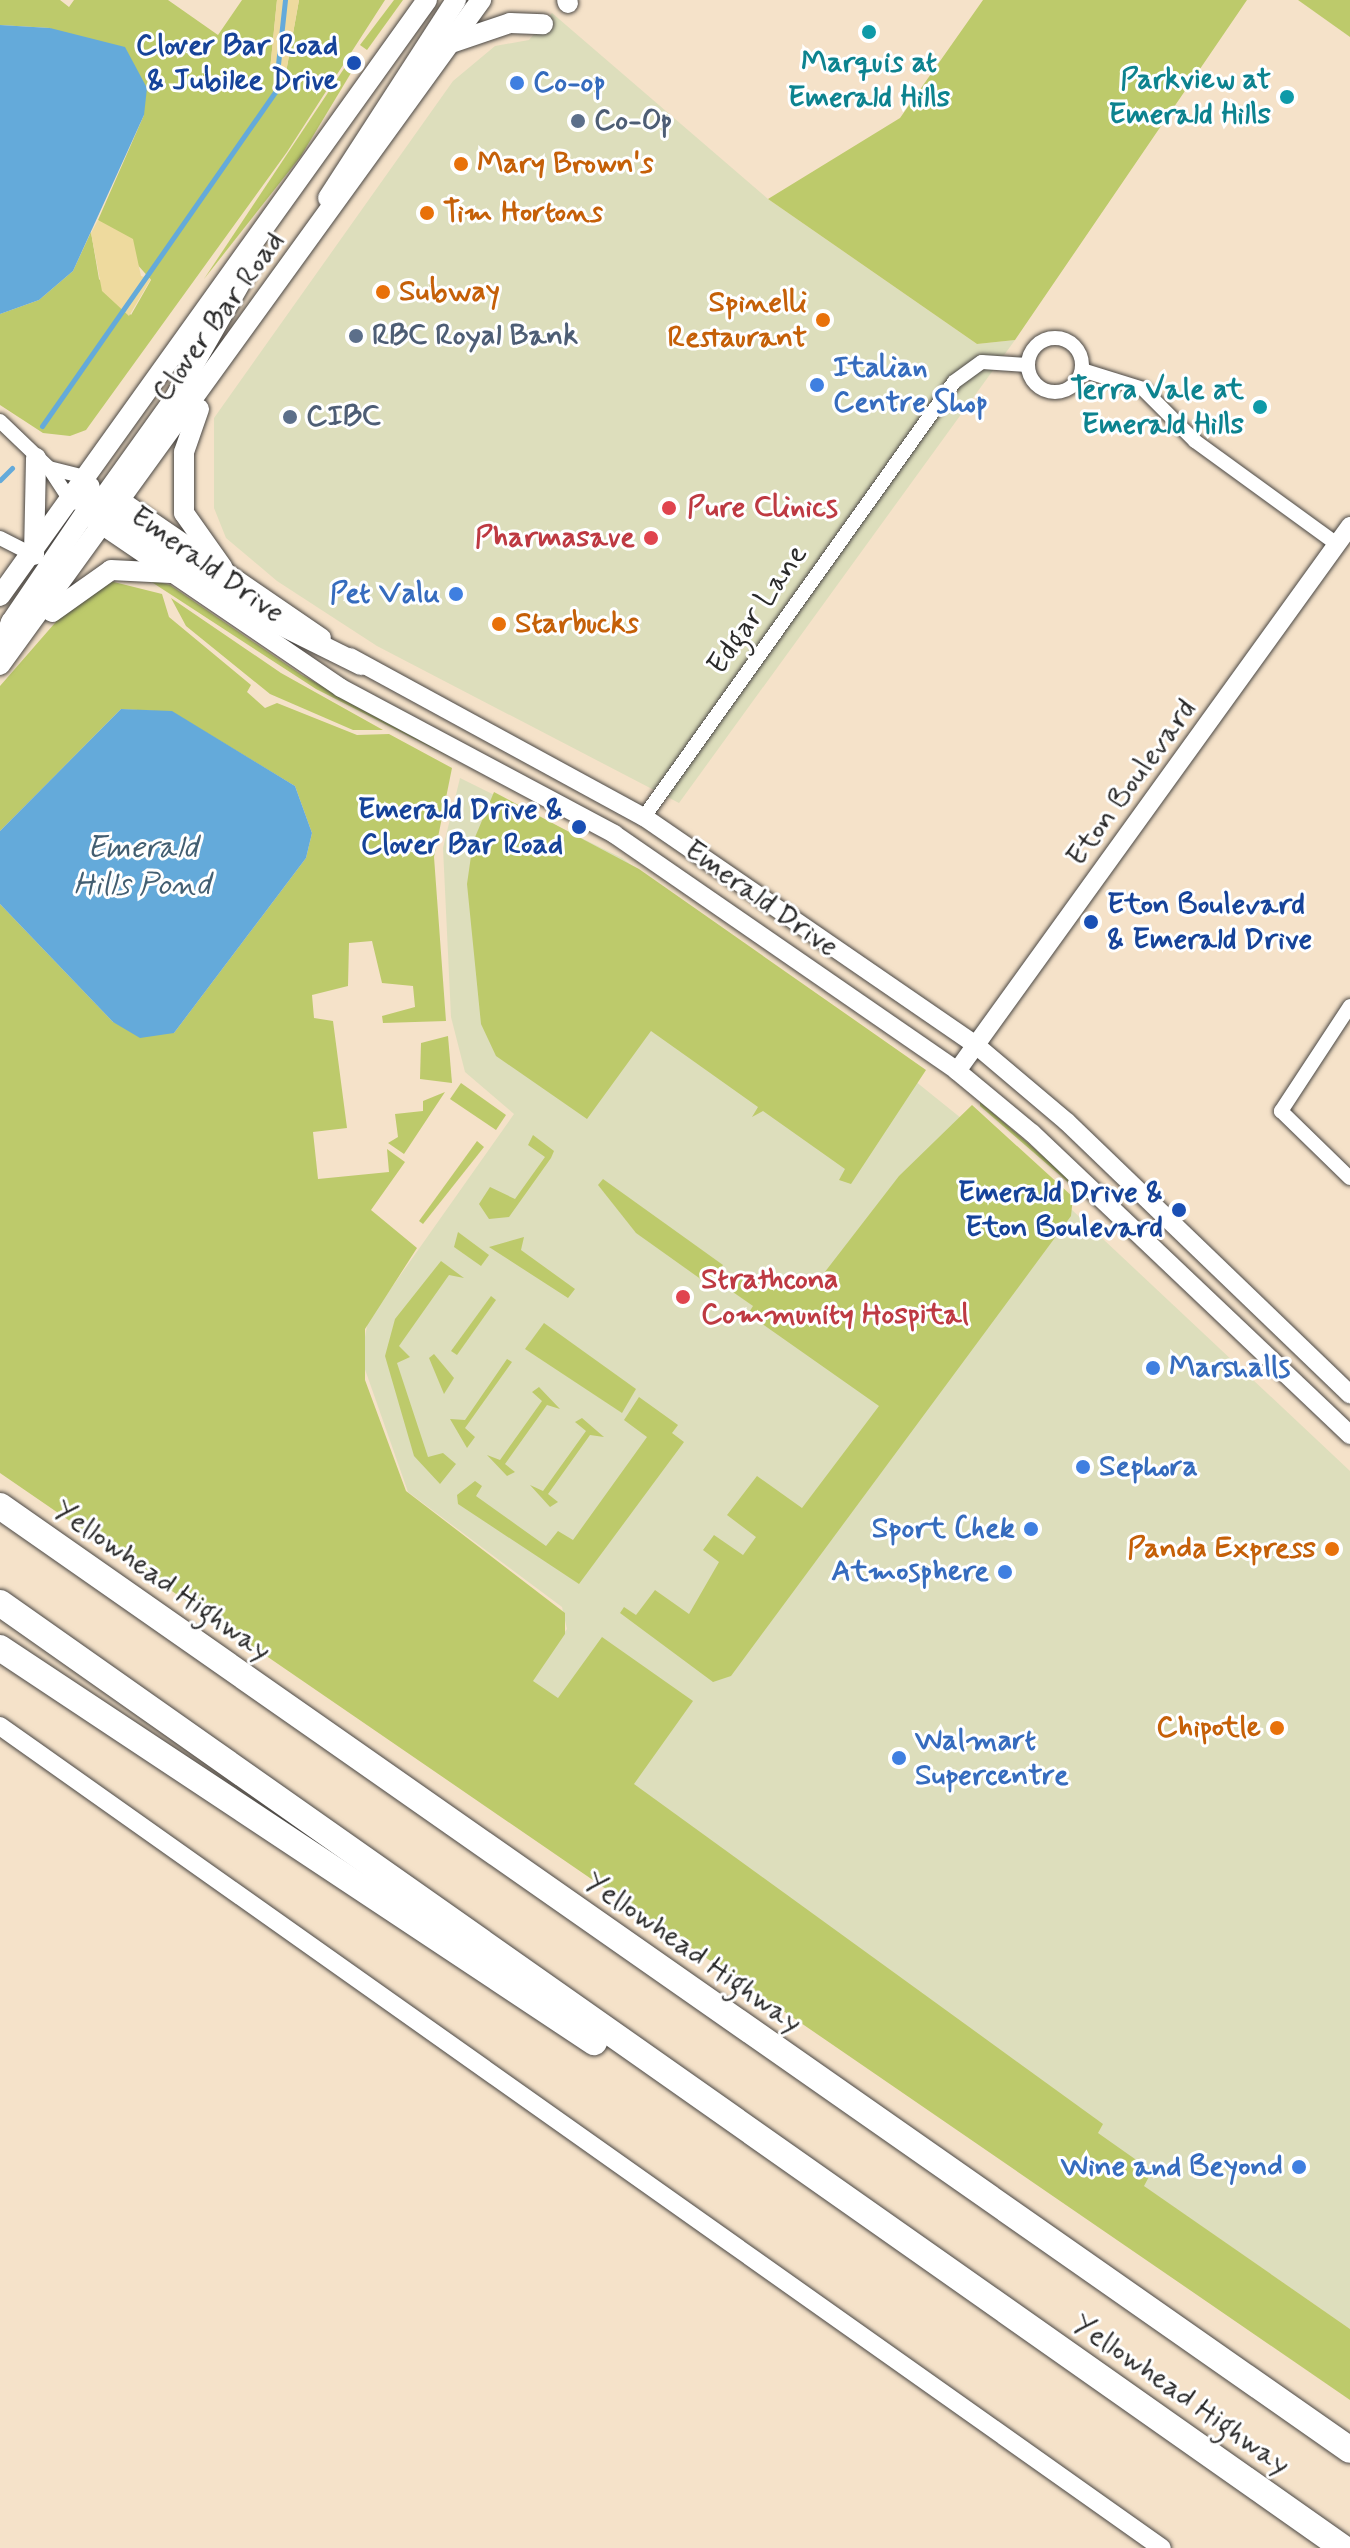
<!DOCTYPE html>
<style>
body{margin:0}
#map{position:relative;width:1350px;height:2548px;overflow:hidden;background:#f5e2c9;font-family:Mynerve,sans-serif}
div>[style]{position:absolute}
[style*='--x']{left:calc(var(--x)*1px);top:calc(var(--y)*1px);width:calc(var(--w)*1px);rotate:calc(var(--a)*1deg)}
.built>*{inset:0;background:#dddebc}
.green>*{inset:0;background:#bdca6b}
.sand>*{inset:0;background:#eeda9e}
.water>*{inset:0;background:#64aada}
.stream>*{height:5px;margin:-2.5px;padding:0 2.5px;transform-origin:2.5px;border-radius:2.5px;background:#64aada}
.roads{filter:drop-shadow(0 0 2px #494643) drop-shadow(0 0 2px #494643)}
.minor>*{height:14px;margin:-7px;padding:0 7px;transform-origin:7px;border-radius:7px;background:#fff}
.minor>.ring{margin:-7px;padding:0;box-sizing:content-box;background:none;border:14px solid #fff;border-radius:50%}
.tertiary>*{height:18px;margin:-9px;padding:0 9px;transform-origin:9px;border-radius:9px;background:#fff}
.secondary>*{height:20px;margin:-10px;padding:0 10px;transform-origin:10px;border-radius:10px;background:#fff}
.motorway>*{height:26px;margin:-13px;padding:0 13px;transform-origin:13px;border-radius:13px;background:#fff}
.dots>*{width:22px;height:22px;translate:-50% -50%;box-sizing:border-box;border:4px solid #fff;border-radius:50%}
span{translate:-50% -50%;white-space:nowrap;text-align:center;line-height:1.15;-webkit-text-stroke:6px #fff;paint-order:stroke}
.transit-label{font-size:30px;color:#164399;font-weight:700}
.right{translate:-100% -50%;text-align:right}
.left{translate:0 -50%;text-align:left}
.culture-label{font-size:30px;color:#0d838f;font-weight:700}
.shop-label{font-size:30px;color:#366cbe;font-weight:700}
.service-label{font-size:30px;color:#4e5e75;font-weight:700}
.food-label{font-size:30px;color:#c56008;font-weight:700}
.street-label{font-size:30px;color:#2b2b2b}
.health-label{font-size:30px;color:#be3a42;font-weight:700}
.water-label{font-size:32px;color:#425e71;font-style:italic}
</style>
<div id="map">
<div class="built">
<div style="clip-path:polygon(552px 13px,768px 199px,977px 344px,1015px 340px,679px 803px,377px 646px,277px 581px,226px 538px,214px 508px,214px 418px,453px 81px,495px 46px,529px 40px)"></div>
<div style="clip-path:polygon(460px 778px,622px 858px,915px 1081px,1054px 1193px,1350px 1471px,1350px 2329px,1130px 2177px,513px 1704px,567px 1629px,562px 1607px,408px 1492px,361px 1358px,368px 1321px,514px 1114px,465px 1072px,451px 1017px,443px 848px)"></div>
</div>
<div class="green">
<div style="clip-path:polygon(0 0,60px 0,69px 7px,74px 0,168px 0,218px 35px,242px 0,277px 0,270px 70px,285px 78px,299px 0,385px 0,287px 152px,86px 430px,70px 436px,43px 433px,0 405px,0 314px,39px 300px,73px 271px,91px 232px,99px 279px,131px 315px,151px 280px,98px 220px,144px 115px,50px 28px,0 25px)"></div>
<div style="clip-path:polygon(394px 0,403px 0,367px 50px,360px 45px)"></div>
<div style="clip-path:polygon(983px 0,1247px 0,1015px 340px,977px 344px,768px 199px,900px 118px)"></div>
<div style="clip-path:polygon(1298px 0,1350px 0,1350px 37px)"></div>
<div style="clip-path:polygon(353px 55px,357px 63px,301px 156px,204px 279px)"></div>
<div style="clip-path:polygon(147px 579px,170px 585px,302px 675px,454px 759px,316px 689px)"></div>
<div style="clip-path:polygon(110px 581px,162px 594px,169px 617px,251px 685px,247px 692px,265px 708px,277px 703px,357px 735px,389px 734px,452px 768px,434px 857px,446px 1021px,383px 1023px,382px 1016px,415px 1007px,413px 986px,382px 983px,372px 941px,349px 943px,348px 986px,312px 995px,314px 1018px,333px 1021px,347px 1128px,313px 1132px,318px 1179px,389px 1172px,387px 1149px,405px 1162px,371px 1210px,417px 1248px,365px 1329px,365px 1380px,406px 1491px,565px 1613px,565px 1634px,533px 1681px,558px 1698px,602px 1637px,693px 1701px,634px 1784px,1103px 2124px,1098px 2133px,1152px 2171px,1144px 2186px,1350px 2329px,1350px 2400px,0 1473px,0 904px,113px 1022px,174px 1033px,306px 858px,312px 833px,295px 786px,172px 712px,121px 709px,0 831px,0 686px,61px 616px)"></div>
<div style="clip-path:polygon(171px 598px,281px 673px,383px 730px,353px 730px,270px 694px,186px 626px)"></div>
<div style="clip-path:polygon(494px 792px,639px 869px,926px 1070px,851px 1184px,839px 1180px,845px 1169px,763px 1111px,752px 1117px,758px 1107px,651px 1031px,587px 1119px,496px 1056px,481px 1024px,467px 884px,473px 842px)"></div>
<div style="clip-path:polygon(448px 1036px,452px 1083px,420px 1079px,421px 1043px)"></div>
<div style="clip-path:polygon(461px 1083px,506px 1115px,496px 1130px,450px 1099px)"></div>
<div style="clip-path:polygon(445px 1092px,404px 1154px,388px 1143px,398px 1137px,395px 1114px,423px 1111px,423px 1101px)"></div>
<div style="clip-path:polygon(980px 1102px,1066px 1176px,1070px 1184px,980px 1106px)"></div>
<div style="clip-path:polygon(972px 1105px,1073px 1197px,1071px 1216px,731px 1676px,713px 1682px,620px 1613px,624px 1607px,636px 1615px,655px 1590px,689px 1614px,719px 1562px,703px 1550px,714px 1535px,743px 1555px,756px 1537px,727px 1515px,757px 1476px,802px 1508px,879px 1406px,748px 1314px,753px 1306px,730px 1290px,739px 1277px,787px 1289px,821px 1277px,899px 1176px)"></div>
<div style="clip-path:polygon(533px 1135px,554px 1151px,551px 1158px,509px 1217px,489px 1219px,479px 1204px,490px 1187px,515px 1199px,545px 1157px,528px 1145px)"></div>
<div style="clip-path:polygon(477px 1141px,484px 1147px,423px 1224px,419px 1221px)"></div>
<div style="clip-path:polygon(603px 1179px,723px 1265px,709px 1285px,636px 1233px,598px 1185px)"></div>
<div style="clip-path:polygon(458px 1232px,489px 1255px,481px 1266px,454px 1247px)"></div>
<div style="clip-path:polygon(524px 1237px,521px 1250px,575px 1289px,568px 1298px,489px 1247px)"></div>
<div style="clip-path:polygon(441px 1261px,464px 1278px,449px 1275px,399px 1346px,410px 1357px,397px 1363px,428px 1457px,443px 1453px,456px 1464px,440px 1484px,414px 1456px,385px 1356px,395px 1319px)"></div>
<div style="clip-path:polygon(491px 1296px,496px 1300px,457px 1355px,451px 1351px)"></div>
<div style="clip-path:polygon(544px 1323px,636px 1389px,622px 1413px,525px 1349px)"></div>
<div style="clip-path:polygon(434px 1354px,454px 1378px,444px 1394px,429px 1358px)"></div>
<div style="clip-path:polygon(507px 1359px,512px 1362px,465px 1428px,475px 1437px,467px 1448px,450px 1419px,465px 1420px)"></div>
<div style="clip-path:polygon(539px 1387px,560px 1409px,547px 1405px,505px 1464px,515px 1472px,507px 1476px,487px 1455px,500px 1460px,542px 1401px,532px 1392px)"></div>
<div style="clip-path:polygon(639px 1397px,678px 1425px,672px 1433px,684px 1442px,579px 1584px,458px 1504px,457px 1495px,475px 1481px,482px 1486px,476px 1496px,546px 1546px,558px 1531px,573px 1540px,647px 1437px,624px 1420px)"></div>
<div style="clip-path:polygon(582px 1418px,604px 1437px,590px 1435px,548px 1494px,558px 1502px,550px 1507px,530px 1485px,543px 1491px,586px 1431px,575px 1422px)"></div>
</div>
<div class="sand">
<div style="clip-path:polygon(277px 0,299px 0,285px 78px,270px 70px)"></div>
<div style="clip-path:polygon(98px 220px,133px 239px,141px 276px,151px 279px,129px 316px,102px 291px,91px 233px)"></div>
</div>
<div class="water">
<div style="clip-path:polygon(0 25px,50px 28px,125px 47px,147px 88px,144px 115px,73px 271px,39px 300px,0 314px)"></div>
<div style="clip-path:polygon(121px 709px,172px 711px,295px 786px,312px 833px,306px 858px,174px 1033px,140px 1038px,113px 1022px,0 904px,0 831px)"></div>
</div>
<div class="stream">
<div style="--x:42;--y:426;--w:407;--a:-55.1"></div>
<div style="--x:275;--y:92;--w:93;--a:-83.8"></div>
<div style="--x:0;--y:480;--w:17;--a:-45"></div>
</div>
<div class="roads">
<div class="minor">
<div class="ring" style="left:1028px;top:338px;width:40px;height:40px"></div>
<div style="--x:1082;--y:370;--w:64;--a:17.3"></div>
<div style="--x:1143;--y:389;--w:74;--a:45"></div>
<div style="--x:1195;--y:441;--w:175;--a:36"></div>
<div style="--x:0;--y:421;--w:68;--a:43.8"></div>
<div style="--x:49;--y:468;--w:42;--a:56.7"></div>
<div style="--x:49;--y:468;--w:41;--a:14"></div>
<div style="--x:0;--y:538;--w:38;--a:27"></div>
<div style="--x:644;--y:817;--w:534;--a:-54.52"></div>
<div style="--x:954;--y:382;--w:34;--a:-36"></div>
<div style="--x:982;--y:362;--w:45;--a:3.8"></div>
<div style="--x:1350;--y:1006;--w:126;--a:123.3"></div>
<div style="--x:1281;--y:1111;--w:96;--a:44.2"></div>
</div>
<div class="tertiary">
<div style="--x:109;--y:492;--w:258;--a:34.4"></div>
<div style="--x:91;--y:518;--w:302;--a:34.2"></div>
<div style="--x:341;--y:688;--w:310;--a:28.1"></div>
<div style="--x:614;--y:834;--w:417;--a:34.6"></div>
<div style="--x:957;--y:1071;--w:97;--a:39.6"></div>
<div style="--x:1032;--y:1133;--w:439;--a:43.5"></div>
<div style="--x:350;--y:657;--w:335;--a:28.6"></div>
<div style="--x:644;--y:817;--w:404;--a:34.5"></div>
<div style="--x:977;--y:1046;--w:118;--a:40.2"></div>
<div style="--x:1067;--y:1122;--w:393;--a:43.9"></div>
<div style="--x:957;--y:1071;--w:672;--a:-54.2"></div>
<div style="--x:0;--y:1726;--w:1423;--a:35.28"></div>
</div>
<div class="secondary">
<div style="--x:567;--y:0;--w:3;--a:72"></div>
<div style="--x:451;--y:43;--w:62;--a:-18.7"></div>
<div style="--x:510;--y:23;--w:33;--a:2"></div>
<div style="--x:328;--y:198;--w:236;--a:-57.1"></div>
<div style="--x:199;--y:409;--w:46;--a:109.2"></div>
<div style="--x:184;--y:452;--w:61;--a:90"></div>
<div style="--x:184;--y:513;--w:67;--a:54.7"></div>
<div style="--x:103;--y:508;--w:179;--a:34.8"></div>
<div style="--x:250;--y:610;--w:124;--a:26.4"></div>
<div style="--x:103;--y:526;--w:25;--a:-95"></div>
<div style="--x:101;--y:501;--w:125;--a:-54.4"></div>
<div style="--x:174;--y:399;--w:165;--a:-60.2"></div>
<div style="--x:34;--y:555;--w:97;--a:-88.8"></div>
<div style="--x:0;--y:596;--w:733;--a:-54.38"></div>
<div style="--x:52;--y:612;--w:72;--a:-35.4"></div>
<div style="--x:111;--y:570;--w:60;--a:2.9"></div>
<div style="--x:0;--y:652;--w:32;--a:-70"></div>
<div style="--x:11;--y:622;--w:132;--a:-55.8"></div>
<div style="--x:85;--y:513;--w:27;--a:-80"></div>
<div style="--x:0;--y:665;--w:821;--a:-54.12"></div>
</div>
<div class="motorway">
<div style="--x:0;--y:1506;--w:1647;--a:34.96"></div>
<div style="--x:0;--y:1603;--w:1642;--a:35.13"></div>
<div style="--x:0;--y:1648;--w:713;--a:33.56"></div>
</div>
</div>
<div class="dots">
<div style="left:869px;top:32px;background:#0f9aa8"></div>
<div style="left:354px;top:63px;background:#1a4fb4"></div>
<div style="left:517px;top:83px;background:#3f7fe0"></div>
<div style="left:1287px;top:97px;background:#0f9aa8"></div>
<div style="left:578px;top:121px;background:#5c6f8a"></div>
<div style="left:461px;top:164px;background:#e8710a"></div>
<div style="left:427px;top:213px;background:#e8710a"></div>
<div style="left:383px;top:292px;background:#e8710a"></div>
<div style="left:823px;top:320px;background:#e8710a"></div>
<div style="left:356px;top:336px;background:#5c6f8a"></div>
<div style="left:817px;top:385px;background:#3f7fe0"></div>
<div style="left:1260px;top:407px;background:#0f9aa8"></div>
<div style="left:290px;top:417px;background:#5c6f8a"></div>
<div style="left:669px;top:508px;background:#e0444e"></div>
<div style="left:651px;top:538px;background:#e0444e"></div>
<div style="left:456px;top:594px;background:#3f7fe0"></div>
<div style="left:499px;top:624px;background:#e8710a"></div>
<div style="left:579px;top:827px;background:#1a4fb4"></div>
<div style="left:1091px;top:922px;background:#1a4fb4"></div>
<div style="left:1179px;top:1210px;background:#1a4fb4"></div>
<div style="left:683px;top:1297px;background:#e0444e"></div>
<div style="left:1153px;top:1368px;background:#3f7fe0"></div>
<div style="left:1083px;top:1467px;background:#3f7fe0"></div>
<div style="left:1031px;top:1529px;background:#3f7fe0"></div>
<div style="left:1332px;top:1549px;background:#e8710a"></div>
<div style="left:1005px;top:1572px;background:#3f7fe0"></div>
<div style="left:1277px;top:1728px;background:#e8710a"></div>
<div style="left:899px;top:1758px;background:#3f7fe0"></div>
<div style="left:1299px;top:2167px;background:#3f7fe0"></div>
</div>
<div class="transit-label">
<span class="right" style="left:338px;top:63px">Clover Bar Road<br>&amp; Jubilee Drive</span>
<span class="right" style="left:563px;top:827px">Emerald Drive &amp;<br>Clover Bar Road</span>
<span class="left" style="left:1107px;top:922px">Eton Boulevard<br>&amp; Emerald Drive</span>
<span class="right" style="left:1163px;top:1210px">Emerald Drive &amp;<br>Eton Boulevard</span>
</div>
<div class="culture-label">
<span style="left:869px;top:80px">Marquis at<br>Emerald Hills</span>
<span class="right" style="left:1271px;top:97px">Parkview at<br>Emerald Hills</span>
<span class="right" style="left:1244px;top:407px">Terra Vale at<br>Emerald Hills</span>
</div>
<div class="shop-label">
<span class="left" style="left:533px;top:83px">Co-op</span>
<span class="left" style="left:833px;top:385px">Italian<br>Centre Shop</span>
<span class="right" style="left:440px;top:594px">Pet Valu</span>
<span class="left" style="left:1169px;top:1368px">Marshalls</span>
<span class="left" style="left:1099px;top:1467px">Sephora</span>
<span class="right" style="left:1015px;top:1529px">Sport Chek</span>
<span class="right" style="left:989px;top:1572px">Atmosphere</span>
<span class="left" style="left:915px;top:1758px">Walmart<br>Supercentre</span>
<span class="right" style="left:1283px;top:2167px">Wine and Beyond</span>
</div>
<div class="service-label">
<span class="left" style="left:594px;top:121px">Co-Op</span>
<span class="left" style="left:372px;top:336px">RBC Royal Bank</span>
<span class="left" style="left:306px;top:417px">CIBC</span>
</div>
<div class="food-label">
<span class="left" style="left:477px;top:164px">Mary Brown's</span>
<span class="left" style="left:443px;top:213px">Tim Hortons</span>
<span class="left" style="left:399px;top:292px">Subway</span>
<span class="right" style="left:807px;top:320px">Spinelli<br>Restaurant</span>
<span class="left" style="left:515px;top:624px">Starbucks</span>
<span class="right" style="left:1316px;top:1549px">Panda Express</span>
<span class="right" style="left:1261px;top:1728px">Chipotle</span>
</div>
<div class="street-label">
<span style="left:219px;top:317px;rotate:-54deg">Clover Bar Road</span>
<span style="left:207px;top:565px;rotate:35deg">Emerald Drive</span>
<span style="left:758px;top:610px;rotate:-55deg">Edgar Lane</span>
<span style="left:1132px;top:783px;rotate:-54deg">Eton Boulevard</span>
<span style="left:761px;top:899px;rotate:35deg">Emerald Drive</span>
<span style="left:162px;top:1581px;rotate:35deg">Yellowhead Highway</span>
<span style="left:693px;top:1953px;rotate:35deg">Yellowhead Highway</span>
<span style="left:1181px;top:2395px;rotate:35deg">Yellowhead Highway</span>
</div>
<div class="health-label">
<span class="left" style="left:687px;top:508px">Pure Clinics</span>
<span class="right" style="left:635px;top:538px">Pharmasave</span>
<span class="left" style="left:701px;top:1297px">Strathcona<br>Community Hospital</span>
</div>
<div class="water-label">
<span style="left:142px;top:867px">Emerald<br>Hills Pond</span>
</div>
</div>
